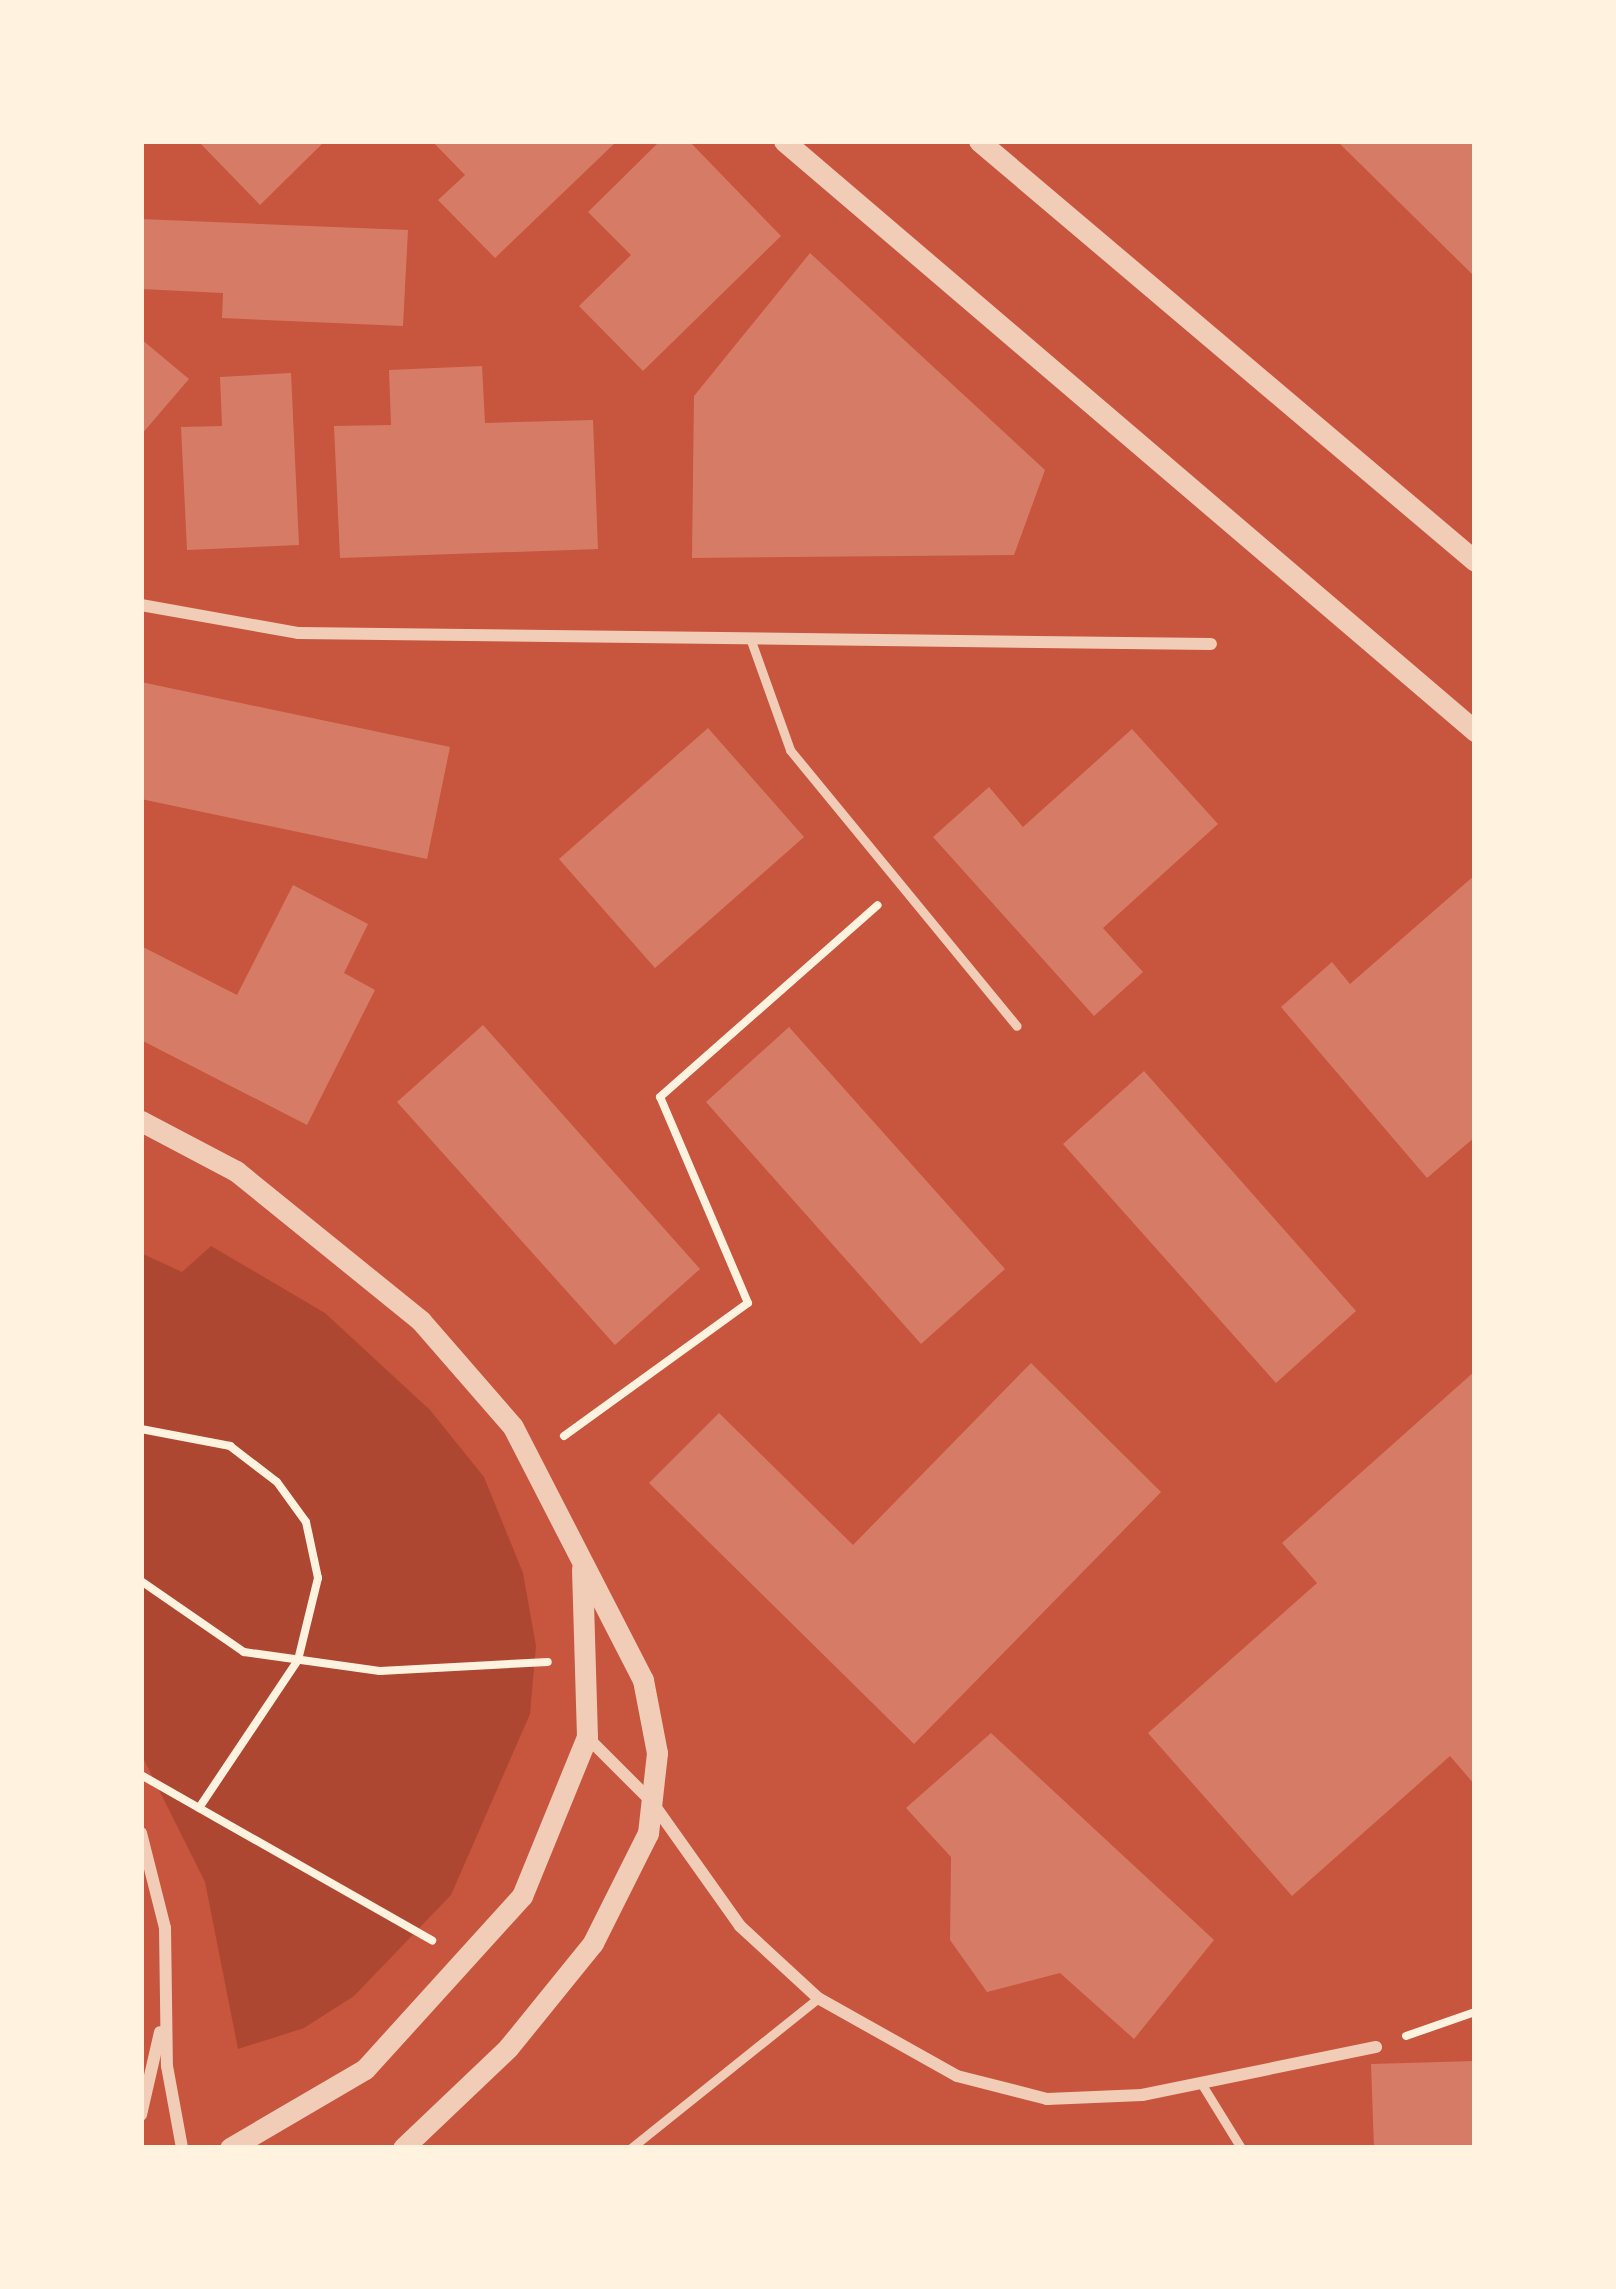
<!DOCTYPE html>
<style>
body{margin:0}
#map{position:relative;width:1616px;height:2289px;overflow:hidden;background:#c8553d;font-family:"Varela Round",sans-serif}
div>[style]{position:absolute}
[style*='--x']{left:calc(var(--x)*1px);top:calc(var(--y)*1px);width:calc(var(--w)*1px);rotate:calc(var(--a)*1deg)}
.green>*{inset:0;background:#ae4732}
.building>*{inset:0;background:#d67c66}
.path>*{height:8px;margin:-4px;padding:0 4px;transform-origin:4px;border-radius:4px;background:#fff3e0}
.service>*{height:9px;margin:-4.5px;padding:0 4.5px;transform-origin:4.5px;border-radius:4.5px;background:#f1ccb7}
.minor>*{height:12px;margin:-6px;padding:0 6px;transform-origin:6px;border-radius:6px;background:#f1ccb7}
.tertiary>*{height:21px;margin:-10.5px;padding:0 10.5px;transform-origin:10.5px;border-radius:10.5px;background:#f1ccb7}
span{translate:-50% -50%;white-space:nowrap;text-align:center;line-height:1.15;-webkit-text-stroke:10px #fff3e0;paint-order:stroke}
.frame{position:absolute;inset:0;border:144px solid #fff3e0;pointer-events:none}
</style>
<div id="map">
<div class="green">
<div style="clip-path:polygon(211px 1246px,325px 1313px,430px 1410px,484px 1477px,523px 1573px,536px 1646px,530px 1714px,451px 1895px,354px 1996px,304px 2028px,238px 2049px,205px 1882px,141px 1754px,141px 1253px,182px 1272px)"></div>
</div>
<div class="building">
<div style="clip-path:polygon(198px 141px,325px 141px,260px 205px)"></div>
<div style="clip-path:polygon(432px 141px,617px 141px,495px 258px,438px 200px,465px 175px)"></div>
<div style="clip-path:polygon(660px 141px,689px 141px,781px 236px,643px 371px,579px 306px,631px 255px,588px 212px)"></div>
<div style="clip-path:polygon(1337px 141px,1475px 141px,1475px 277px)"></div>
<div style="clip-path:polygon(141px 219px,408px 230px,403px 326px,222px 318px,223px 293px,141px 289px)"></div>
<div style="clip-path:polygon(810px 253px,1045px 470px,1014px 555px,692px 558px,694px 396px)"></div>
<div style="clip-path:polygon(141px 339px,189px 379px,141px 435px)"></div>
<div style="clip-path:polygon(482px 366px,485px 423px,593px 420px,598px 549px,340px 558px,334px 426px,391px 425px,389px 370px)"></div>
<div style="clip-path:polygon(291px 373px,299px 545px,187px 550px,181px 427px,222px 426px,220px 377px)"></div>
<div style="clip-path:polygon(141px 682px,450px 747px,427px 859px,141px 799px)"></div>
<div style="clip-path:polygon(708px 728px,804px 837px,655px 968px,559px 859px)"></div>
<div style="clip-path:polygon(1132px 729px,1218px 824px,1103px 928px,1143px 972px,1094px 1016px,933px 837px,989px 787px,1023px 827px)"></div>
<div style="clip-path:polygon(1475px 875px,1475px 1137px,1427px 1178px,1281px 1007px,1332px 962px,1350px 984px)"></div>
<div style="clip-path:polygon(293px 885px,368px 924px,344px 973px,375px 990px,307px 1125px,141px 1040px,141px 946px,237px 995px)"></div>
<div style="clip-path:polygon(483px 1025px,700px 1269px,615px 1345px,397px 1102px)"></div>
<div style="clip-path:polygon(789px 1027px,1005px 1269px,921px 1344px,706px 1102px)"></div>
<div style="clip-path:polygon(1144px 1071px,1356px 1311px,1276px 1383px,1063px 1144px)"></div>
<div style="clip-path:polygon(1031px 1363px,1161px 1492px,914px 1744px,649px 1483px,719px 1413px,853px 1545px)"></div>
<div style="clip-path:polygon(1475px 1371px,1475px 1785px,1450px 1756px,1292px 1896px,1148px 1733px,1317px 1583px,1282px 1543px)"></div>
<div style="clip-path:polygon(991px 1733px,1214px 1940px,1134px 2039px,1060px 1973px,987px 1992px,950px 1940px,951px 1857px,906px 1808px)"></div>
<div style="clip-path:polygon(1475px 2061px,1475px 2148px,1374px 2148px,1371px 2064px)"></div>
</div>
<div class="path">
<div style="--x:141;--y:1429;--w:91;--a:10.8"></div>
<div style="--x:230;--y:1446;--w:59;--a:37.5"></div>
<div style="--x:277;--y:1482;--w:49;--a:54.1"></div>
<div style="--x:306;--y:1522;--w:57;--a:77.9"></div>
<div style="--x:318;--y:1578;--w:84;--a:103.7"></div>
<div style="--x:298;--y:1660;--w:178;--a:123.8"></div>
<div style="--x:564;--y:1436;--w:227;--a:-35.9"></div>
<div style="--x:748;--y:1303;--w:224;--a:-113.1"></div>
<div style="--x:660;--y:1097;--w:290;--a:-41.4"></div>
<div style="--x:141;--y:1581;--w:125;--a:34.6"></div>
<div style="--x:244;--y:1652;--w:137;--a:8"></div>
<div style="--x:380;--y:1671;--w:168;--a:-3.1"></div>
<div style="--x:141;--y:1775;--w:335;--a:29.6"></div>
<div style="--x:1406;--y:2036;--w:73;--a:-19.2"></div>
</div>
<div class="service">
<div style="--x:750;--y:638;--w:119;--a:70.3"></div>
<div style="--x:790;--y:750;--w:357;--a:50.6"></div>
<div style="--x:1201;--y:2083;--w:76;--a:58.4"></div>
<div style="--x:631;--y:2148;--w:240;--a:-38.7"></div>
</div>
<div class="minor">
<div style="--x:141;--y:605;--w:159;--a:10.1"></div>
<div style="--x:298;--y:633;--w:913;--a:0.69"></div>
<div style="--x:587;--y:1737;--w:92;--a:45"></div>
<div style="--x:652;--y:1802;--w:152;--a:54.6"></div>
<div style="--x:740;--y:1926;--w:106;--a:42.7"></div>
<div style="--x:818;--y:1998;--w:159;--a:29.3"></div>
<div style="--x:957;--y:2076;--w:93;--a:14.3"></div>
<div style="--x:1047;--y:2099;--w:95;--a:-2.4"></div>
<div style="--x:1142;--y:2095;--w:239;--a:-11.6"></div>
<div style="--x:141;--y:1833;--w:98;--a:75.8"></div>
<div style="--x:165;--y:1928;--w:138;--a:89.2"></div>
<div style="--x:167;--y:2066;--w:83;--a:79.6"></div>
<div style="--x:141;--y:2115;--w:85;--a:-77.1"></div>
</div>
<div class="tertiary">
<div style="--x:784;--y:141;--w:909;--a:40.49"></div>
<div style="--x:979;--y:141;--w:650;--a:40.26"></div>
<div style="--x:141;--y:1121;--w:107;--a:27.8"></div>
<div style="--x:236;--y:1171;--w:238;--a:39"></div>
<div style="--x:421;--y:1321;--w:140;--a:49"></div>
<div style="--x:513;--y:1427;--w:284;--a:62.8"></div>
<div style="--x:643;--y:1680;--w:74;--a:79.1"></div>
<div style="--x:657;--y:1753;--w:81;--a:96.4"></div>
<div style="--x:648;--y:1833;--w:123;--a:116.6"></div>
<div style="--x:593;--y:1943;--w:135;--a:129"></div>
<div style="--x:508;--y:2048;--w:145;--a:136.4"></div>
<div style="--x:230;--y:2148;--w:156;--a:-30.3"></div>
<div style="--x:365;--y:2069;--w:234;--a:-47.8"></div>
<div style="--x:522;--y:1896;--w:172;--a:-67.8"></div>
<div style="--x:587;--y:1737;--w:168;--a:-91.7"></div>
</div>
<div class="frame"></div>
</div>
